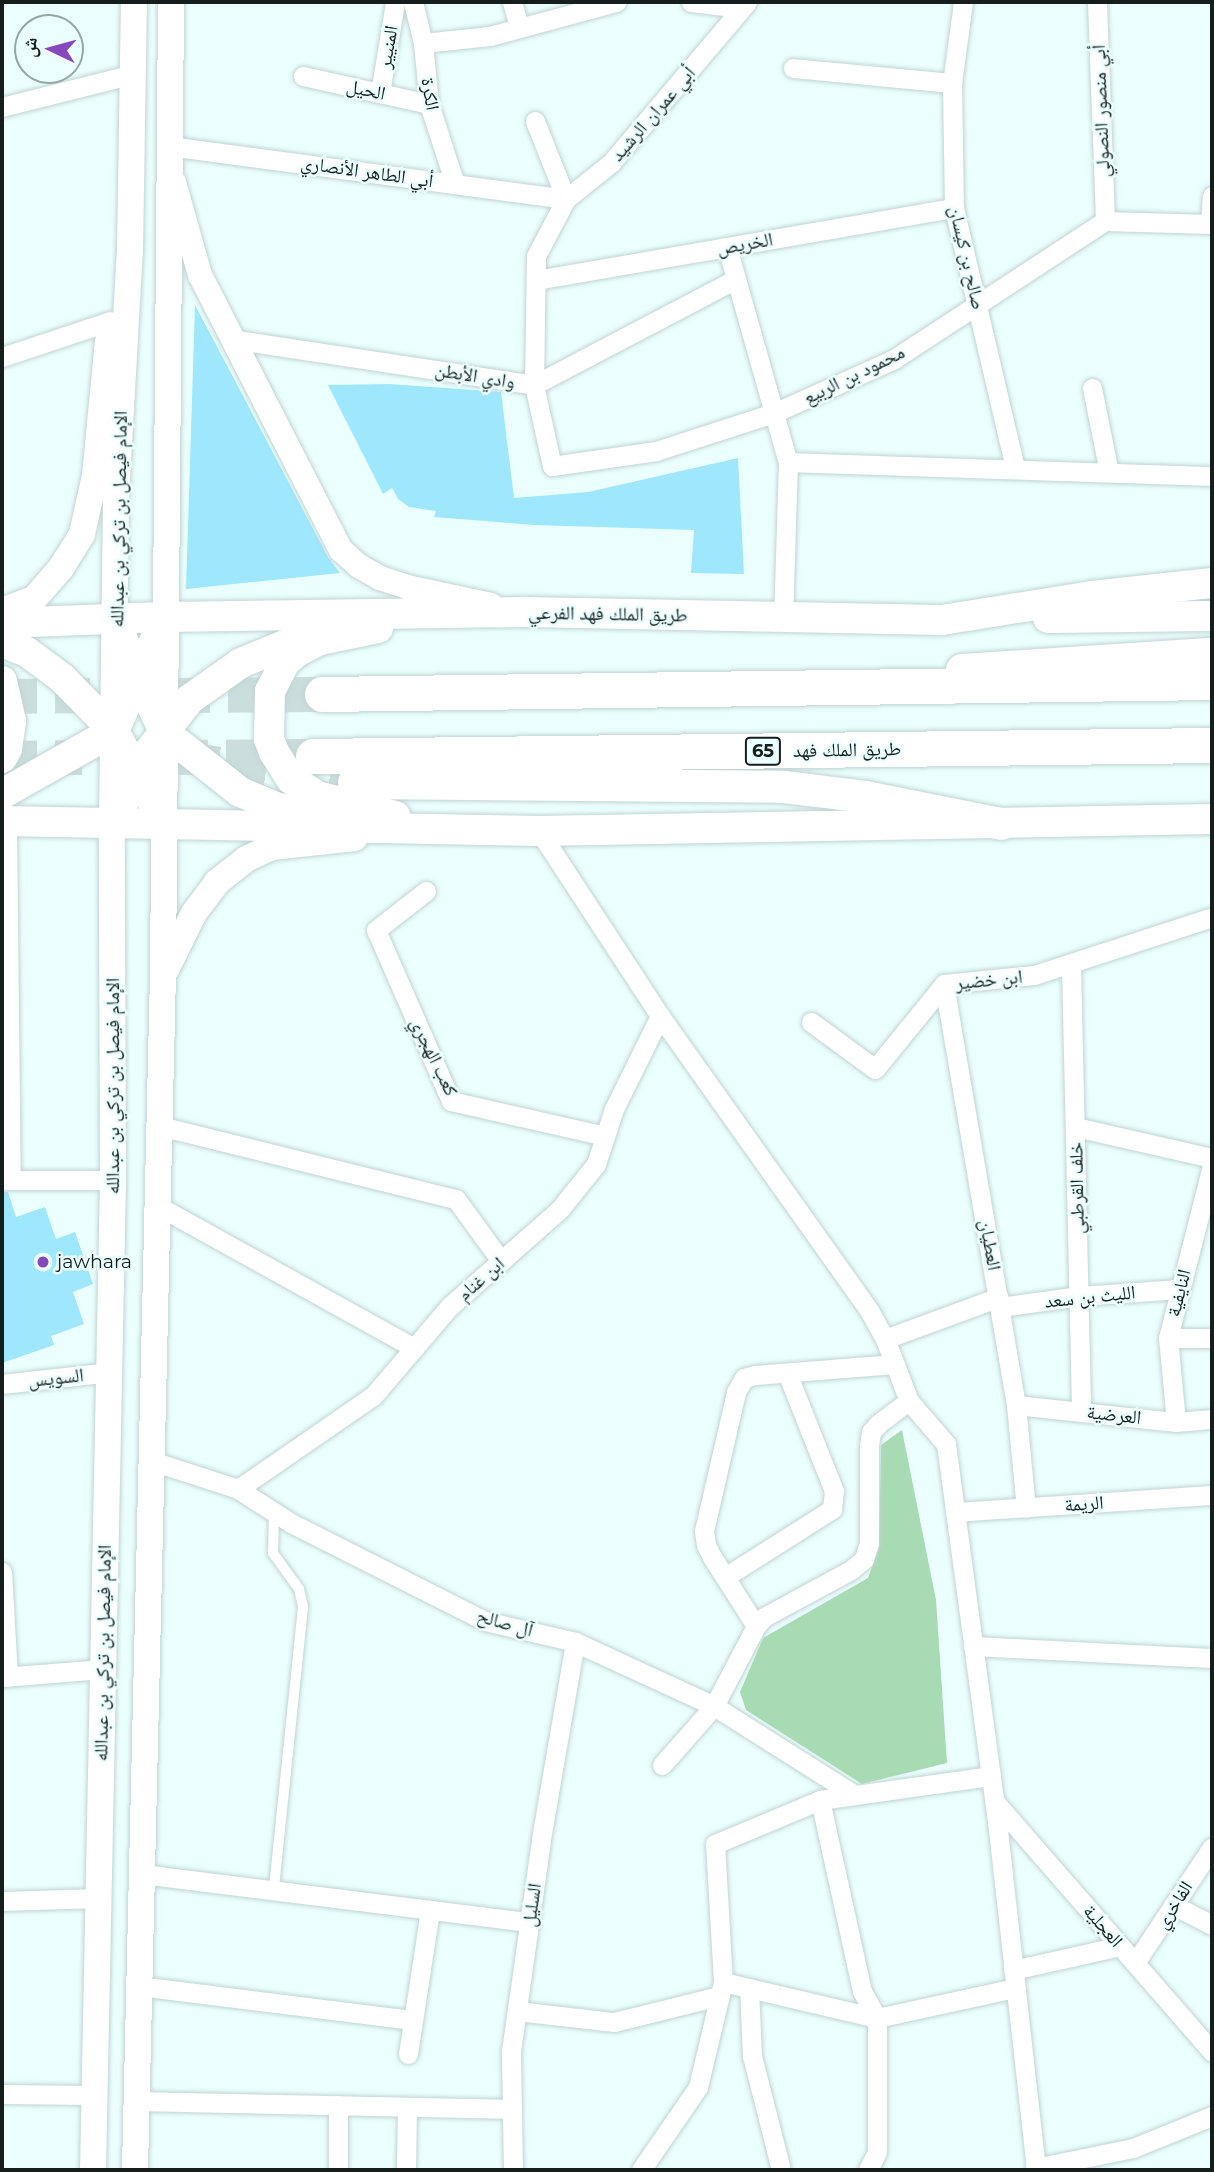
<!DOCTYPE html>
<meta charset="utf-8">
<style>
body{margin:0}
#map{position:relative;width:1214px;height:2172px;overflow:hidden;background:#ecffff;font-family:Montserrat,"Noto Naskh Arabic",sans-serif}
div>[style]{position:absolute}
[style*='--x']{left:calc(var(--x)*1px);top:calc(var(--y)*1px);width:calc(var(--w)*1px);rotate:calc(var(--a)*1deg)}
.green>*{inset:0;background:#a7dbb3}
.building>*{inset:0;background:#9fe7fc}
.trunk-tunnel>*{height:32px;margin-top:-16px;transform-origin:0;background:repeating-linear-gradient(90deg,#cdd 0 32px,transparent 0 48px)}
.motorway-tunnel>*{height:35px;margin-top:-17.5px;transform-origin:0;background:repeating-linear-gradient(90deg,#cdd 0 35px,transparent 0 53px)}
.roads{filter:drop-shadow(0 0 2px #c1d4d3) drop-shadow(0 0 2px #c1d4d3)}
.service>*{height:10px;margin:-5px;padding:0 5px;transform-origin:5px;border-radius:5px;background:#fff}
.minor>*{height:19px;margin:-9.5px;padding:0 9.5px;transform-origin:9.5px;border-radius:9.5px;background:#fff}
.tertiary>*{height:24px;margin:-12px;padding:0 12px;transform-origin:12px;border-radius:12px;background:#fff}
.secondary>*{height:26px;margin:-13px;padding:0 13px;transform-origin:13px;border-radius:13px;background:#fff}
.primary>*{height:30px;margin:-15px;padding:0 15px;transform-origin:15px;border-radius:15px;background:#fff}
.trunk>*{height:32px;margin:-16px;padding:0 16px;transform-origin:16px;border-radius:16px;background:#fff}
.motorway>*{height:35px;margin:-17.5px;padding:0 17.5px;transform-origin:17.5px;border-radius:17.5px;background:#fff}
.dots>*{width:19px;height:19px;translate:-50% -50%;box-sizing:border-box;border:4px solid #ecffff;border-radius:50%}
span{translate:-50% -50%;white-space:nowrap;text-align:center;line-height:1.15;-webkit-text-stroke:5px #ecffff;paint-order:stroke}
.shield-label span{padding:2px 5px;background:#ecffff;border:2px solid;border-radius:5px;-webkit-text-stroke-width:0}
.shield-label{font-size:18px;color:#161d1d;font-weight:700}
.street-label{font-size:19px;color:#161d1d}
.poi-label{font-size:19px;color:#161d1d}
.left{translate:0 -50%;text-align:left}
.frame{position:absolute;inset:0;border:4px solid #161d1d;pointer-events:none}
.north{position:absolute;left:14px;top:14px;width:70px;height:70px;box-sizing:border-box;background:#ecffff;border:2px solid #96a5a5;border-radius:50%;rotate:275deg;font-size:19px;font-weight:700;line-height:28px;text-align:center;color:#161d1d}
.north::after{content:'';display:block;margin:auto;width:24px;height:32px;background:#8747bd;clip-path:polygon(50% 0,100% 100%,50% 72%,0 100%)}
</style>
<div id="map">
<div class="green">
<div style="clip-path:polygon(902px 1430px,936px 1600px,947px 1763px,862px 1784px,746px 1710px,740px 1692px,763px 1638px,868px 1578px,879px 1548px,881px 1445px)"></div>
</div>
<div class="building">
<div style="clip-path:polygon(195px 305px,328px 557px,340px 573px,186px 589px)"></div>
<div style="clip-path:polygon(390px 384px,501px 392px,514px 498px,588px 492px,738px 458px,744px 574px,691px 573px,694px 530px,534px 525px,434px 517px,436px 511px,409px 507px,398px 499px,392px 488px,383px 494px,328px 385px)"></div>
<div style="clip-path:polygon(2px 1192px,8px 1192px,16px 1217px,45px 1207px,56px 1239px,75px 1232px,93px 1284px,73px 1292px,84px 1324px,51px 1336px,54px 1345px,2px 1363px)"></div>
</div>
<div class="trunk-tunnel">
<div style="--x:187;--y:758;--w:169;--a:8.5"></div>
</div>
<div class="motorway-tunnel">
<div style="--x:175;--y:695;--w:147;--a:-0.4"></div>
<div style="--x:2;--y:696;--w:103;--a:-0.6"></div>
<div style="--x:173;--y:757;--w:133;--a:-0.4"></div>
<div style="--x:2;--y:758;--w:80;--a:-0.7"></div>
</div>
<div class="roads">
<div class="service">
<div style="--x:274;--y:1513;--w:40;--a:91.4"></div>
<div style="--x:273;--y:1553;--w:44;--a:54.2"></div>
<div style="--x:299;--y:1589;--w:18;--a:77"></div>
<div style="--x:303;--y:1607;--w:284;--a:95.9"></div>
</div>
<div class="minor">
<div style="--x:413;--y:2;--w:42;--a:76.3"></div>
<div style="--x:423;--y:43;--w:61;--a:84.4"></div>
<div style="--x:429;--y:104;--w:84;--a:72"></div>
<div style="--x:512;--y:2;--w:26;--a:74"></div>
<div style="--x:691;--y:2;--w:51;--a:6.7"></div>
<div style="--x:747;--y:2;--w:209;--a:130.2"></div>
<div style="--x:612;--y:162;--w:59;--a:141.2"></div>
<div style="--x:566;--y:199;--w:64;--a:117.8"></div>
<div style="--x:536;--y:256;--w:129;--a:90.9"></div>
<div style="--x:534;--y:385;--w:83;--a:77.5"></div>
<div style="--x:552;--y:466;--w:105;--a:-8.2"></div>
<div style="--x:656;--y:451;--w:124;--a:-17.9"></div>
<div style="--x:774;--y:413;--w:132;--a:-24.2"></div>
<div style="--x:894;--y:359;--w:252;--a:-33.2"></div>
<div style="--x:1105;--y:221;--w:107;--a:1.6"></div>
<div style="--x:963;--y:2;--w:82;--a:97.7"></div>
<div style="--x:952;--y:83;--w:125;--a:89.1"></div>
<div style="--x:954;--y:208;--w:268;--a:76.8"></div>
<div style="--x:1097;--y:2;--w:219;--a:87.9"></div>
<div style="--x:423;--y:43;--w:67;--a:-6"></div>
<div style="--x:490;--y:36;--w:131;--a:-15.1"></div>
<div style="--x:793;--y:68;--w:160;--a:5.4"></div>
<div style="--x:303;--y:76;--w:129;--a:12.5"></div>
<div style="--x:380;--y:93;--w:92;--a:-80.6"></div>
<div style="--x:2;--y:107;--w:135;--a:-14.1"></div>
<div style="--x:169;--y:146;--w:401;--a:7.6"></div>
<div style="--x:566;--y:199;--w:84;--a:-111.7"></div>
<div style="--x:1210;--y:224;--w:28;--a:-86"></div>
<div style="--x:727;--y:247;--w:223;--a:74.2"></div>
<div style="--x:788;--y:462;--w:155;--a:91.8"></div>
<div style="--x:536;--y:280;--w:424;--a:-9.8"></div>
<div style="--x:231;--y:339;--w:306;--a:8.6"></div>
<div style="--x:534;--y:385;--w:228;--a:-27.7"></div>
<div style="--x:2;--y:357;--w:114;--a:-18.4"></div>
<div style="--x:1092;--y:388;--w:86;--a:78.6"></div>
<div style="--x:788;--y:462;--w:424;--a:1.9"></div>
<div style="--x:7;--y:822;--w:358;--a:89.4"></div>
<div style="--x:539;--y:831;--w:221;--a:56.8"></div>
<div style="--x:660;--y:1016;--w:363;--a:54.6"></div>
<div style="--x:870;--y:1312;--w:31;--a:61"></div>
<div style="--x:885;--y:1339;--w:66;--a:68.8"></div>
<div style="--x:909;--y:1401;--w:57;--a:49.3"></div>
<div style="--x:946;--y:1444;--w:380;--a:82.3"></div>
<div style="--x:997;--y:1821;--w:351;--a:83.6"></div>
<div style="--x:426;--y:891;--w:63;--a:142"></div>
<div style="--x:376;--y:930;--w:187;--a:66.3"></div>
<div style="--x:451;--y:1101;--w:158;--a:12.8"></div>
<div style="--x:1071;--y:965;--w:447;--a:88.7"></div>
<div style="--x:944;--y:984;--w:427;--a:80.3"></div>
<div style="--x:1016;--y:1405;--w:103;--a:84.5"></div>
<div style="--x:811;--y:1022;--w:79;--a:36.3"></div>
<div style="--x:875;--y:1069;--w:109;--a:-50.9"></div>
<div style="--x:944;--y:984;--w:90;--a:-5.7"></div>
<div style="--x:1034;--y:975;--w:187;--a:-18"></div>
<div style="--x:160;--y:1126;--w:305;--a:13.9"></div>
<div style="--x:456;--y:1199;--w:77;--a:54"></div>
<div style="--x:1076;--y:1127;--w:139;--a:12.8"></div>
<div style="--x:2;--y:1180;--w:111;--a:0"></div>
<div style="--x:158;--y:1206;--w:293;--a:29"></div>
<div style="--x:1000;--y:1307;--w:80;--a:-7.9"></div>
<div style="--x:1079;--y:1296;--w:101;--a:-4"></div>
<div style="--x:1168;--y:1338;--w:44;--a:0"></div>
<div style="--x:885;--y:1339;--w:121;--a:-20.2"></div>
<div style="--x:2;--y:1384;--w:109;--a:-6.3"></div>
<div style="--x:1016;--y:1405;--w:161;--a:6.1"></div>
<div style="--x:1176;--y:1422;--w:36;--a:-5"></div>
<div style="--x:1176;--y:1422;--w:84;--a:-95.4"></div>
<div style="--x:1168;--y:1338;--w:178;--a:-75.7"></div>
<div style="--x:152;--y:1461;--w:90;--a:18"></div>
<div style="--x:238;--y:1489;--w:63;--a:32.7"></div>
<div style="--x:291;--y:1523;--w:217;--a:26.8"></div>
<div style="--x:485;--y:1621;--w:92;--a:13.1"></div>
<div style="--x:575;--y:1642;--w:153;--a:24.7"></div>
<div style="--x:714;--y:1706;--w:165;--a:32.3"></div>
<div style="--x:238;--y:1489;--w:164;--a:-34.6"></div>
<div style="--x:373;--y:1396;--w:118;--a:-49.5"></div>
<div style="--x:450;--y:1306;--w:147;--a:-41.4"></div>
<div style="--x:560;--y:1209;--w:58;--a:-51.3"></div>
<div style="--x:596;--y:1164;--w:58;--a:-71.9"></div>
<div style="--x:614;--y:1109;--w:104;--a:-63.7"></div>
<div style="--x:955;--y:1512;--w:258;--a:-3.8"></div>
<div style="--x:2;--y:1572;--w:105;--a:86.7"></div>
<div style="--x:725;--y:1577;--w:127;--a:-32.4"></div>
<div style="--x:832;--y:1509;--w:18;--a:-84"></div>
<div style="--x:834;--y:1491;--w:127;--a:-111.7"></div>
<div style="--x:756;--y:1626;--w:82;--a:-122.5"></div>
<div style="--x:712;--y:1557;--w:13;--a:-117"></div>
<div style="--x:706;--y:1545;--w:14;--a:-98"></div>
<div style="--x:704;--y:1531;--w:143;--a:-77"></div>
<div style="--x:736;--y:1392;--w:16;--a:-60"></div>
<div style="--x:744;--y:1378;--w:11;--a:-15"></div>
<div style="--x:755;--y:1375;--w:140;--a:-4.5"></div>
<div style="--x:973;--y:1646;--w:239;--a:2.9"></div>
<div style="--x:2;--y:1677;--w:101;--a:-4.5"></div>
<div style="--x:662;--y:1765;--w:79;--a:-48.6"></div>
<div style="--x:714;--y:1706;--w:90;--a:-62.3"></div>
<div style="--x:756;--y:1626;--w:12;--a:-48"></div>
<div style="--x:764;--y:1617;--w:99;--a:-28.4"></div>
<div style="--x:851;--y:1570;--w:17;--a:-40"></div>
<div style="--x:864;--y:1559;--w:17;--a:-73"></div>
<div style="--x:869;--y:1543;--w:97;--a:-90"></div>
<div style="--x:869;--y:1446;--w:14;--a:-82"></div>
<div style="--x:871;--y:1432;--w:11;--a:-49"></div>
<div style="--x:878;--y:1424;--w:39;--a:-37"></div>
<div style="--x:820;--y:1800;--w:196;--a:77.6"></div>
<div style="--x:862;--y:1991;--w:31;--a:61"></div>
<div style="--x:877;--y:2018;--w:134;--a:90"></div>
<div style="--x:877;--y:2152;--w:20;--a:117"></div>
<div style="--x:995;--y:1802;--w:331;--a:49"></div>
<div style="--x:142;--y:1874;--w:391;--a:7.1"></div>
<div style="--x:2;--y:1901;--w:95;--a:-1.8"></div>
<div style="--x:1173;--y:1905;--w:44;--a:27.1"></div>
<div style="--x:1135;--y:1963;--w:139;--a:-56.4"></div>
<div style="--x:1013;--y:1970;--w:110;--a:-12.6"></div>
<div style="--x:723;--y:1982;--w:158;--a:13.2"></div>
<div style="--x:877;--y:2018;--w:141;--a:-12.3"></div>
<div style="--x:139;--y:1986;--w:276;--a:7.1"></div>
<div style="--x:749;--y:1988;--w:68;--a:87.5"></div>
<div style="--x:752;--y:2056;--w:118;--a:75.7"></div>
<div style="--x:517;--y:2011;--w:98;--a:6.5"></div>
<div style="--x:614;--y:2022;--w:108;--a:-13.9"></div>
<div style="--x:408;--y:2054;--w:146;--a:-81.3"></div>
<div style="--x:2;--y:2094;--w:92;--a:0.6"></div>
<div style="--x:136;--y:2101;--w:376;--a:1.2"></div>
<div style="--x:338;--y:2105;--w:65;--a:90"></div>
<div style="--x:1035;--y:2168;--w:100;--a:-11.5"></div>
<div style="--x:1133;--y:2148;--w:85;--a:-22.1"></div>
<div style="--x:406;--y:2170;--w:63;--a:-89.1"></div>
<div style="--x:513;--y:2170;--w:119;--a:-91"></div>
<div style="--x:511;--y:2051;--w:214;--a:-81.9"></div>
<div style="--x:541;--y:1839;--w:200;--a:-80.2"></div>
<div style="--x:641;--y:2170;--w:101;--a:-55.5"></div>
<div style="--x:698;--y:2087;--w:108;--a:-76.6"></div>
<div style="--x:723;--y:1982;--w:138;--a:-93.3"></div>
<div style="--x:715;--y:1844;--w:114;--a:-22.7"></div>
<div style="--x:820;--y:1800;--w:173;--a:-8"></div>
</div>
<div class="tertiary">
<div style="--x:174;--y:182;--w:97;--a:74.4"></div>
<div style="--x:200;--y:275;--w:309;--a:62.9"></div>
<div style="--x:341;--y:550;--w:24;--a:42"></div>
<div style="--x:359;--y:566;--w:24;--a:30"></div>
<div style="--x:380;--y:578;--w:28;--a:18"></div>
<div style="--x:407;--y:587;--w:86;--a:12.1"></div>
</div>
<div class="secondary">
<div style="--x:2;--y:611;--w:34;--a:-21"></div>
<div style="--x:34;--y:599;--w:41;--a:-48.9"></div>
<div style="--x:61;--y:568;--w:40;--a:-58"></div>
<div style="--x:82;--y:534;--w:59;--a:-77.4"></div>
<div style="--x:95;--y:476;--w:136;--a:-84.5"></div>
<div style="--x:167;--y:968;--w:61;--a:-63.9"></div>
<div style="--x:194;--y:913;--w:39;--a:-53"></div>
<div style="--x:217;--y:882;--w:37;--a:-38"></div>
<div style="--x:246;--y:859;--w:29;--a:-25"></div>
<div style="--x:272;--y:847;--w:83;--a:-6.2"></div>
<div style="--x:93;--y:2170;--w:990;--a:-88.84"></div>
<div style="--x:113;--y:1180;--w:356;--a:-90.2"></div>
<div style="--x:112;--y:824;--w:326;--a:-89.3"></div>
<div style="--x:116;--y:498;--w:247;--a:-86.8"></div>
<div style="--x:130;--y:251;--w:249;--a:-89.1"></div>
<div style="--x:135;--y:2170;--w:1194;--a:-88.66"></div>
<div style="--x:163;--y:976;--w:974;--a:-89.53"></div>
</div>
<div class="primary">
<div style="--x:1048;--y:618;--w:164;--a:-0.7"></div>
<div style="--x:117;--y:620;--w:37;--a:73"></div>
<div style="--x:128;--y:655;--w:85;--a:64.9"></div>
<div style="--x:164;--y:732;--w:97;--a:38.3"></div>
<div style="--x:240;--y:792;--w:41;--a:22.8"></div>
<div style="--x:278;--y:808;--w:34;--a:7"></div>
<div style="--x:2;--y:623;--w:163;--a:-2.1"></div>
<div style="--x:165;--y:617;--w:361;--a:-0.8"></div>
<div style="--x:526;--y:612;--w:416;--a:1.1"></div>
<div style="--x:942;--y:620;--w:152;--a:-9.1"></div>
<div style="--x:1092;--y:596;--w:121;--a:-6.2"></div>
<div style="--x:378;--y:628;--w:59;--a:168.3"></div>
<div style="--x:320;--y:640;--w:25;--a:153"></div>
<div style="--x:298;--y:651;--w:17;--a:140"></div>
<div style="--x:285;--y:662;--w:33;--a:117"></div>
<div style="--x:270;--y:691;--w:48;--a:91.2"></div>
<div style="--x:269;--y:739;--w:14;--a:69"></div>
<div style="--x:274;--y:752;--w:32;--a:58"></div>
<div style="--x:291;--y:779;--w:31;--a:33"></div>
<div style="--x:317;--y:796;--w:81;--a:14.4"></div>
<div style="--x:2;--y:642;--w:27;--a:22"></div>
<div style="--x:27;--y:652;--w:44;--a:36.6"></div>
<div style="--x:62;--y:678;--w:74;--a:45.5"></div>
<div style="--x:114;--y:731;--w:107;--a:61.5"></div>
<div style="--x:2;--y:681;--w:41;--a:77.3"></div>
<div style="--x:11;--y:721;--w:28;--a:98"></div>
<div style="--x:7;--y:749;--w:10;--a:119"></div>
<div style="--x:2;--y:794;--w:129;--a:-29.4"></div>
<div style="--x:114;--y:731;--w:125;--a:-65.9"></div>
<div style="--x:2;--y:821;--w:537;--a:1.07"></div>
<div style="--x:539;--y:831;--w:673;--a:-1.02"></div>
<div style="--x:112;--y:824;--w:83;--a:-62.8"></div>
<div style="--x:150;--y:750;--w:65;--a:-51.9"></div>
<div style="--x:190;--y:699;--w:62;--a:-35.2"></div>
<div style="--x:241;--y:663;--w:68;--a:-22.4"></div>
</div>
<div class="trunk">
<div style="--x:962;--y:670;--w:251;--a:-3.7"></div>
<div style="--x:354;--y:783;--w:430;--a:0.5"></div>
<div style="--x:784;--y:787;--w:83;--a:7"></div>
<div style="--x:866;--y:797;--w:138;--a:11.3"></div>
</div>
<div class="motorway">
<div style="--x:322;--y:694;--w:890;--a:-0.77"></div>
<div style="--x:313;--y:756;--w:899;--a:-0.7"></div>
</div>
</div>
<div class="dots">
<div style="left:43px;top:1262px;background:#8747bd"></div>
</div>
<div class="shield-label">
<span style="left:763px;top:751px">65</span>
</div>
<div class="street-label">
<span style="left:388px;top:47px;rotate:-80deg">المنيير</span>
<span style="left:366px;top:90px;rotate:12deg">الحيل</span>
<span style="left:430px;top:94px;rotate:80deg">الكرة</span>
<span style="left:1101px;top:111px;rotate:-92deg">أبي منصور النصولي</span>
<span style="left:653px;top:114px;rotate:-49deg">أبي عمران الرشيد</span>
<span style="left:367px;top:172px;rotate:8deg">أبي الطاهر الأنصاري</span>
<span style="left:745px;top:244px;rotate:-10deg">الخريص</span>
<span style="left:967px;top:258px;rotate:77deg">صالح بن كيسان</span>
<span style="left:854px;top:375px;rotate:-26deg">محمود بن الربيع</span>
<span style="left:475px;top:376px;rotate:9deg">وادي الأبطن</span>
<span style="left:119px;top:519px;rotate:-89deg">الإمام فيصل بن تركي بن عبدالله</span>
<span style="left:608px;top:614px;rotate:1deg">طريق الملك فهد الفرعي</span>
<span style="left:847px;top:750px;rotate:-1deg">طريق الملك فهد</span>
<span style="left:989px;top:980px;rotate:-6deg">ابن خضير</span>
<span style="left:434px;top:1057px;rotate:64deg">كعب الهجري</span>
<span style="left:113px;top:1086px;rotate:-90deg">الإمام فيصل بن تركي بن عبدالله</span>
<span style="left:1077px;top:1188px;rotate:-91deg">خلف القرطبي</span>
<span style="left:990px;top:1245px;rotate:80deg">العطيان</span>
<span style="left:481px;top:1279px;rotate:-41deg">ابن غنام</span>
<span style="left:1179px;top:1293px;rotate:-76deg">النايفية</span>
<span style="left:1090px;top:1297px;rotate:-6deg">الليث بن سعد</span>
<span style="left:56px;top:1378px;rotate:-6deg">السويس</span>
<span style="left:1114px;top:1415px;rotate:6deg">العرضية</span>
<span style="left:1084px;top:1504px;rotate:-4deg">الريمة</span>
<span style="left:505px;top:1623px;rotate:16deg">آل صالح</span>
<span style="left:103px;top:1653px;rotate:-89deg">الإمام فيصل بن تركي بن عبدالله</span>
<span style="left:532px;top:1905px;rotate:-82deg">السليل</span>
<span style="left:1174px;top:1905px;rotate:-57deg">الفاخري</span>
<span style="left:1103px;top:1926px;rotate:49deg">العجلية</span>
</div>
<div class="poi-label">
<span class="left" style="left:57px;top:1262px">jawhara</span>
</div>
<div class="frame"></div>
<div class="north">ش</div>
</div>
